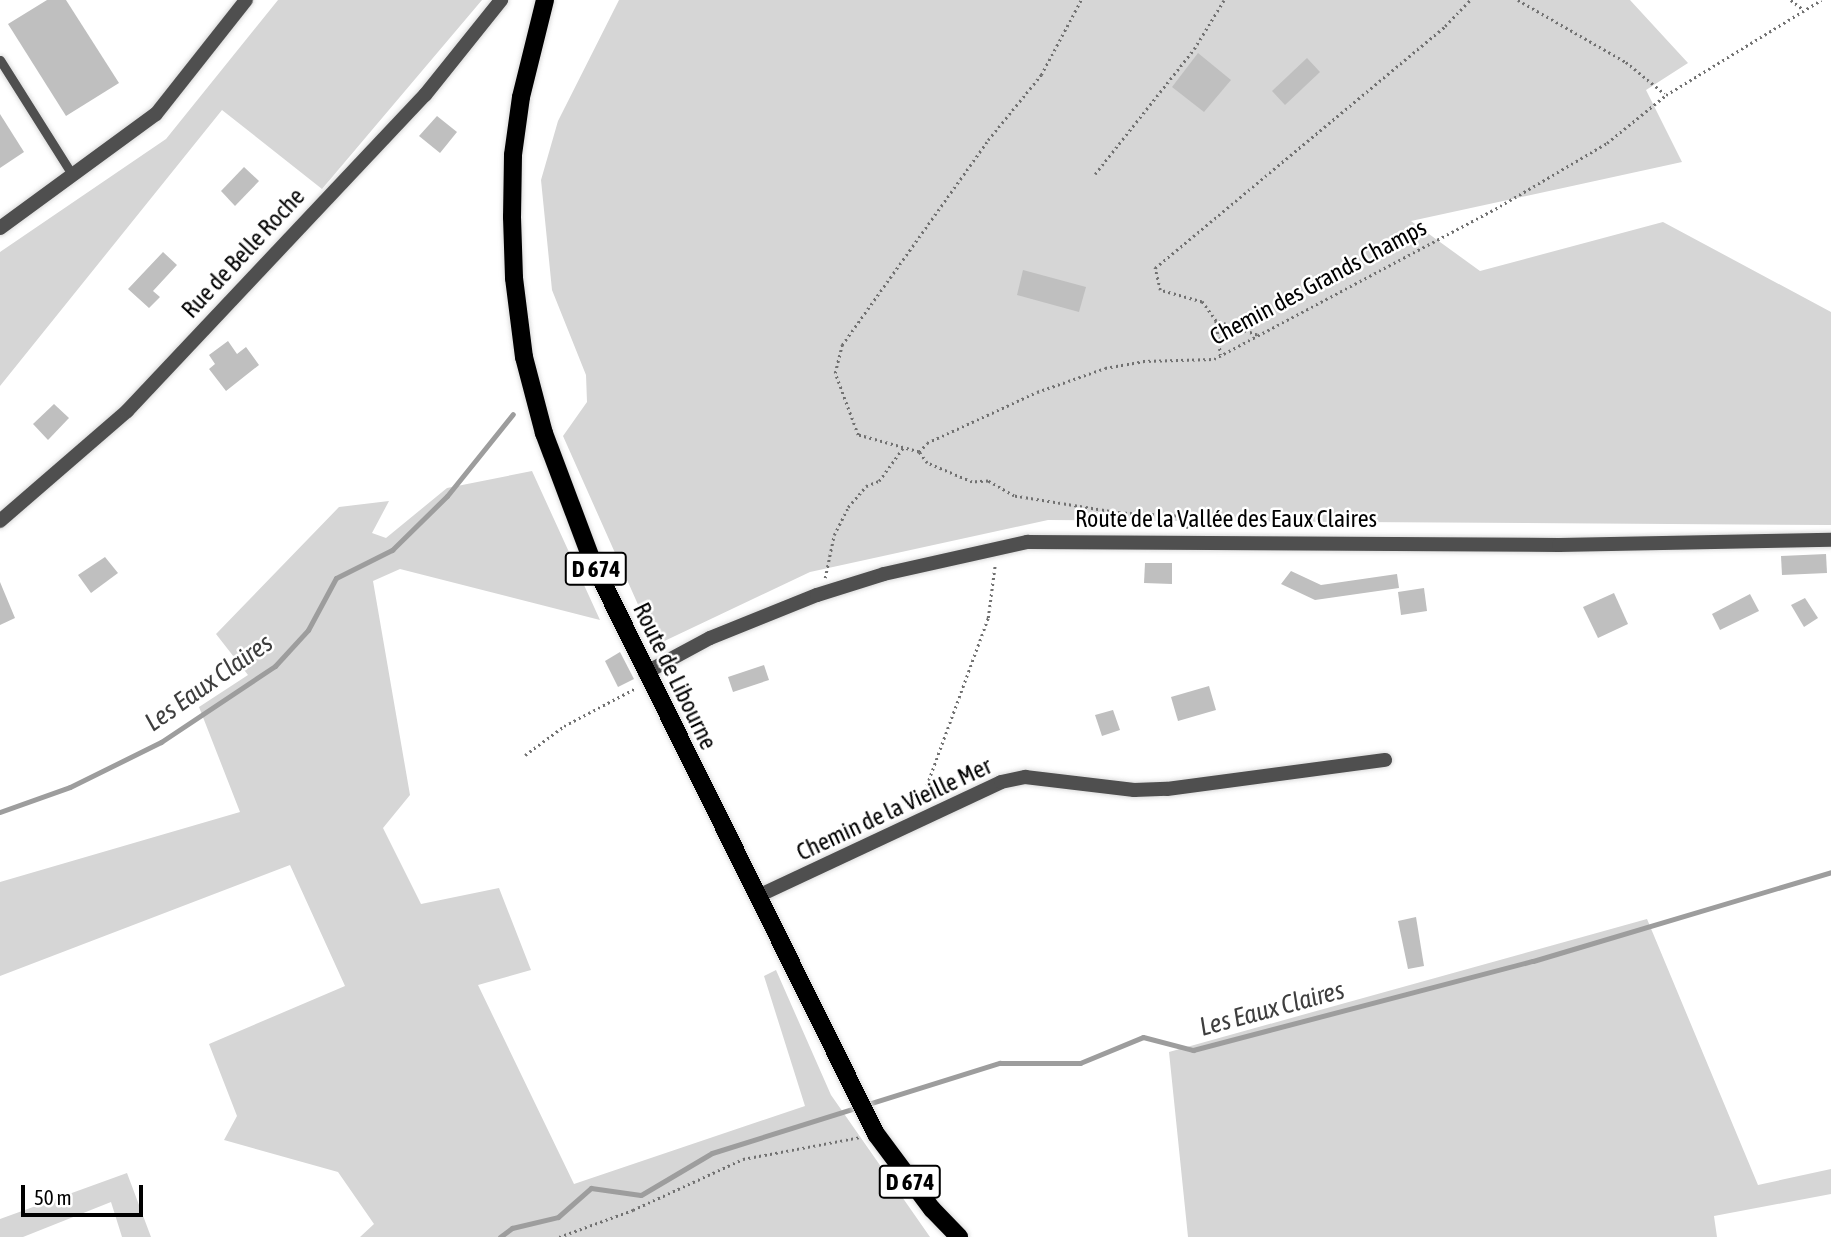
<!DOCTYPE html>
<meta charset="utf-8">
<style>
body{margin:0}
#map{position:relative;width:1831px;height:1237px;overflow:hidden;background:#fff;font-family:"Asap Condensed",sans-serif}
div>[style]{position:absolute}
[style*='--x']{left:calc(var(--x)*1px);top:calc(var(--y)*1px);width:calc(var(--w)*1px);rotate:calc(var(--a)*1deg)}
.green>*{inset:0;background:#d6d6d6}
.stream>*{height:5px;margin:-2.5px;padding:0 2.5px;transform-origin:2.5px;border-radius:2.5px;background:#9d9d9d}
.building>*{inset:0;background:#bfbfbf}
.path>*{height:2.5px;margin-top:-1.25px;transform-origin:0;background:repeating-linear-gradient(90deg,#717171 0 2px,transparent 0 5.5px)}
.roads{filter:drop-shadow(0 0 2px #dbdbdb) drop-shadow(0 0 2px #dbdbdb)}
.lane>*{height:9px;margin:-4.5px;padding:0 4.5px;transform-origin:4.5px;border-radius:4.5px;background:#4f4f4f}
.street>*{height:14px;margin:-7px;padding:0 7px;transform-origin:7px;border-radius:7px;background:#4f4f4f}
.primary>*{height:18px;margin:-9px;padding:0 9px;transform-origin:9px;border-radius:9px;background:#000}
span{translate:-50% -50%;white-space:nowrap;text-align:center;line-height:1.15;-webkit-text-stroke:5px #fff;paint-order:stroke}
.shield-label span{padding:2px 5px;background:#fff;border:2px solid;border-radius:5px;-webkit-text-stroke-width:0}
.shield-label{font-size:23px;color:#000;font-weight:700}
.street-label{font-size:24px;color:#000}
.water-label{font-size:26px;color:#3e3e3e;font-style:italic}
.scale{position:absolute;left:21px;top:1185px;width:122px;height:32px;box-sizing:border-box;border:4px solid #000;border-top:0;padding-left:9px;font-size:21px;line-height:24px;white-space:nowrap;color:#000;-webkit-text-stroke:5px #fff;paint-order:stroke}
</style>
<div id="map">
<div class="green">
<div style="clip-path:polygon(278px 0,482px 0,322px 189px,222px 110px,0 386px,0 252px,166px 139px)"></div>
<div style="clip-path:polygon(619px 0,1630px 0,1688px 63px,1646px 90px,1682px 162px,1411px 221px,1480px 271px,1663px 222px,1831px 312px,1831px 525px,1048px 520px,810px 572px,656px 645px,563px 436px,587px 402px,586px 375px,552px 290px,541px 180px,558px 121px)"></div>
<div style="clip-path:polygon(532px 471px,600px 620px,400px 569px,373px 581px,410px 795px,383px 828px,421px 904px,499px 888px,531px 970px,478px 985px,574px 1184px,805px 1106px,764px 976px,776px 970px,831px 1095px,930px 1237px,360px 1237px,374px 1224px,338px 1172px,224px 1140px,237px 1116px,209px 1044px,345px 986px,290px 865px,0 976px,0 882px,240px 812px,199px 707px,248px 675px,216px 634px,339px 507px,389px 501px,372px 533px,386px 538px,447px 488px)"></div>
<div style="clip-path:polygon(1647px 919px,1758px 1185px,1831px 1169px,1831px 1194px,1714px 1216px,1717px 1237px,1188px 1237px,1169px 1052px)"></div>
<div style="clip-path:polygon(127px 1173px,151px 1237px,122px 1237px,111px 1202px,23px 1237px,0 1237px,0 1219px)"></div>
</div>
<div class="stream">
<div style="--x:0;--y:812;--w:74;--a:-19.7"></div>
<div style="--x:70;--y:787;--w:102;--a:-26.3"></div>
<div style="--x:161;--y:742;--w:137;--a:-33.7"></div>
<div style="--x:275;--y:666;--w:49;--a:-47.5"></div>
<div style="--x:308;--y:630;--w:59;--a:-61.7"></div>
<div style="--x:336;--y:578;--w:63;--a:-26.6"></div>
<div style="--x:392;--y:550;--w:77;--a:-44.5"></div>
<div style="--x:447;--y:496;--w:105;--a:-51.2"></div>
<div style="--x:500;--y:1237;--w:15;--a:-37"></div>
<div style="--x:512;--y:1228;--w:47;--a:-13.4"></div>
<div style="--x:558;--y:1217;--w:44;--a:-41.3"></div>
<div style="--x:591;--y:1188;--w:50;--a:8"></div>
<div style="--x:641;--y:1195;--w:82;--a:-30.6"></div>
<div style="--x:712;--y:1153;--w:302;--a:-17.4"></div>
<div style="--x:1000;--y:1063;--w:80;--a:0"></div>
<div style="--x:1080;--y:1063;--w:68;--a:-22.4"></div>
<div style="--x:1143;--y:1037;--w:52;--a:14.6"></div>
<div style="--x:1193;--y:1050;--w:351;--a:-14.7"></div>
<div style="--x:1533;--y:961;--w:311;--a:-16.6"></div>
</div>
<div class="building">
<div style="clip-path:polygon(47px 0,66px 0,119px 83px,66px 116px,8px 24px)"></div>
<div style="clip-path:polygon(1198px 53px,1231px 80px,1204px 112px,1172px 87px)"></div>
<div style="clip-path:polygon(1307px 58px,1320px 72px,1285px 105px,1272px 91px)"></div>
<div style="clip-path:polygon(0 114px,24px 152px,0 168px)"></div>
<div style="clip-path:polygon(437px 116px,457px 132px,440px 153px,419px 136px)"></div>
<div style="clip-path:polygon(244px 167px,259px 181px,235px 206px,221px 191px)"></div>
<div style="clip-path:polygon(163px 252px,177px 265px,153px 291px,160px 297px,149px 308px,128px 289px)"></div>
<div style="clip-path:polygon(1023px 270px,1086px 287px,1079px 312px,1017px 295px)"></div>
<div style="clip-path:polygon(228px 341px,237px 354px,246px 347px,259px 365px,226px 391px,209px 369px,215px 364px,209px 355px)"></div>
<div style="clip-path:polygon(54px 404px,69px 418px,48px 440px,33px 424px)"></div>
<div style="clip-path:polygon(1826px 554px,1827px 573px,1782px 575px,1781px 556px)"></div>
<div style="clip-path:polygon(105px 557px,118px 573px,91px 593px,78px 575px)"></div>
<div style="clip-path:polygon(1145px 563px,1172px 563px,1172px 584px,1144px 583px)"></div>
<div style="clip-path:polygon(1291px 571px,1321px 585px,1397px 574px,1399px 588px,1315px 600px,1281px 584px)"></div>
<div style="clip-path:polygon(0 582px,15px 618px,0 625px)"></div>
<div style="clip-path:polygon(1424px 588px,1427px 611px,1401px 615px,1398px 592px)"></div>
<div style="clip-path:polygon(1614px 593px,1628px 624px,1598px 638px,1583px 607px)"></div>
<div style="clip-path:polygon(1750px 594px,1759px 611px,1720px 630px,1712px 614px)"></div>
<div style="clip-path:polygon(1805px 598px,1818px 618px,1804px 627px,1791px 605px)"></div>
<div style="clip-path:polygon(620px 652px,634px 679px,618px 687px,605px 661px)"></div>
<div style="clip-path:polygon(764px 665px,769px 680px,733px 692px,728px 677px)"></div>
<div style="clip-path:polygon(1209px 686px,1216px 710px,1178px 721px,1171px 697px)"></div>
<div style="clip-path:polygon(1113px 710px,1120px 730px,1102px 736px,1095px 715px)"></div>
<div style="clip-path:polygon(1416px 917px,1424px 966px,1408px 969px,1398px 921px)"></div>
</div>
<div class="path">
<div style="--x:1518;--y:0;--w:125;--a:29.9"></div>
<div style="--x:1626;--y:62;--w:50;--a:39.4"></div>
<div style="--x:1791;--y:0;--w:16;--a:38"></div>
<div style="--x:1095;--y:174;--w:159;--a:-51.6"></div>
<div style="--x:1194;--y:49;--w:57;--a:-58.5"></div>
<div style="--x:1216;--y:321;--w:34;--a:82"></div>
<div style="--x:1257;--y:335;--w:43;--a:-161.1"></div>
<div style="--x:1216;--y:321;--w:24;--a:-126"></div>
<div style="--x:1202;--y:302;--w:44;--a:-164.1"></div>
<div style="--x:1160;--y:290;--w:23;--a:-103"></div>
<div style="--x:1155;--y:268;--w:378;--a:-39.8"></div>
<div style="--x:1445;--y:26;--w:36;--a:-46"></div>
<div style="--x:919;--y:452;--w:63;--a:-164.4"></div>
<div style="--x:858;--y:435;--w:66;--a:-110.4"></div>
<div style="--x:835;--y:373;--w:29;--a:-76"></div>
<div style="--x:842;--y:345;--w:252;--a:-54.5"></div>
<div style="--x:988;--y:140;--w:84;--a:-50.8"></div>
<div style="--x:1041;--y:75;--w:85;--a:-61.9"></div>
<div style="--x:1188;--y:528;--w:17;--a:-135"></div>
<div style="--x:1176;--y:516;--w:56;--a:-176.9"></div>
<div style="--x:1120;--y:513;--w:107;--a:-170.9"></div>
<div style="--x:1014;--y:496;--w:30;--a:-150"></div>
<div style="--x:988;--y:481;--w:16;--a:176"></div>
<div style="--x:972;--y:482;--w:49;--a:-157.1"></div>
<div style="--x:927;--y:463;--w:14;--a:-126"></div>
<div style="--x:919;--y:452;--w:12;--a:-48"></div>
<div style="--x:927;--y:443;--w:121;--a:-24.9"></div>
<div style="--x:1037;--y:392;--w:72;--a:-19.4"></div>
<div style="--x:1105;--y:368;--w:39;--a:-10"></div>
<div style="--x:1143;--y:361;--w:71;--a:-1.6"></div>
<div style="--x:1214;--y:359;--w:324;--a:-28.1"></div>
<div style="--x:1500;--y:206;--w:124;--a:-30.5"></div>
<div style="--x:1607;--y:143;--w:76;--a:-39.1"></div>
<div style="--x:1666;--y:95;--w:182;--a:-31.5"></div>
<div style="--x:825;--y:578;--w:44;--a:-78.2"></div>
<div style="--x:834;--y:535;--w:31;--a:-63"></div>
<div style="--x:848;--y:507;--w:28;--a:-49"></div>
<div style="--x:866;--y:486;--w:14;--a:-21"></div>
<div style="--x:879;--y:481;--w:41;--a:-54"></div>
<div style="--x:525;--y:755;--w:49;--a:-36.6"></div>
<div style="--x:564;--y:726;--w:81;--a:-27.8"></div>
<div style="--x:921;--y:801;--w:195;--a:-69.9"></div>
<div style="--x:988;--y:618;--w:53;--a:-82.5"></div>
<div style="--x:559;--y:1237;--w:79;--a:-20"></div>
<div style="--x:633;--y:1210;--w:121;--a:-24.9"></div>
<div style="--x:743;--y:1159;--w:119;--a:-10.6"></div>
</div>
<div class="roads">
<div class="lane">
<div style="--x:0;--y:60;--w:137;--a:57.8"></div>
</div>
<div class="street">
<div style="--x:0;--y:228;--w:193;--a:-36.2"></div>
<div style="--x:156;--y:114;--w:145;--a:-51.7"></div>
<div style="--x:0;--y:521;--w:168;--a:-40.9"></div>
<div style="--x:127;--y:411;--w:434;--a:-46.7"></div>
<div style="--x:425;--y:95;--w:122;--a:-51.3"></div>
<div style="--x:645;--y:673;--w:74;--a:-28.3"></div>
<div style="--x:710;--y:638;--w:115;--a:-21.9"></div>
<div style="--x:817;--y:595;--w:70;--a:-17.4"></div>
<div style="--x:884;--y:574;--w:147;--a:-12.6"></div>
<div style="--x:1027;--y:542;--w:532;--a:0.32"></div>
<div style="--x:1559;--y:545;--w:272;--a:-1.1"></div>
<div style="--x:758;--y:896;--w:268;--a:-25.1"></div>
<div style="--x:1001;--y:782;--w:25;--a:-12"></div>
<div style="--x:1025;--y:777;--w:110;--a:6.8"></div>
<div style="--x:1134;--y:790;--w:33;--a:-2"></div>
<div style="--x:1167;--y:789;--w:220;--a:-7.6"></div>
</div>
<div class="primary">
<div style="--x:545;--y:0;--w:100;--a:103.9"></div>
<div style="--x:521;--y:97;--w:59;--a:97.9"></div>
<div style="--x:513;--y:155;--w:62;--a:90.9"></div>
<div style="--x:512;--y:217;--w:61;--a:88.1"></div>
<div style="--x:514;--y:278;--w:80;--a:82.8"></div>
<div style="--x:524;--y:357;--w:79;--a:75.3"></div>
<div style="--x:544;--y:433;--w:137;--a:69.4"></div>
<div style="--x:592;--y:561;--w:640;--a:63.64"></div>
<div style="--x:876;--y:1134;--w:94;--a:53.3"></div>
<div style="--x:932;--y:1209;--w:39;--a:46"></div>
</div>
</div>
<div class="shield-label">
<span style="left:596px;top:569px">D 674</span>
<span style="left:910px;top:1182px">D 674</span>
</div>
<div class="street-label">
<span style="left:243px;top:253px;rotate:-47deg">Rue de Belle Roche</span>
<span style="left:1318px;top:282px;rotate:-28deg">Chemin des Grands Champs</span>
<span style="left:1226px;top:519px">Route de la Vallée des Eaux Claires</span>
<span style="left:675px;top:676px;rotate:64deg">Route de Libourne</span>
<span style="left:894px;top:809px;rotate:-25deg">Chemin de la Vieille Mer</span>
</div>
<div class="water-label">
<span style="left:209px;top:683px;rotate:-35deg">Les Eaux Claires</span>
<span style="left:1272px;top:1009px;rotate:-15deg">Les Eaux Claires</span>
</div>
<div class="scale">50 m</div>
</div>
